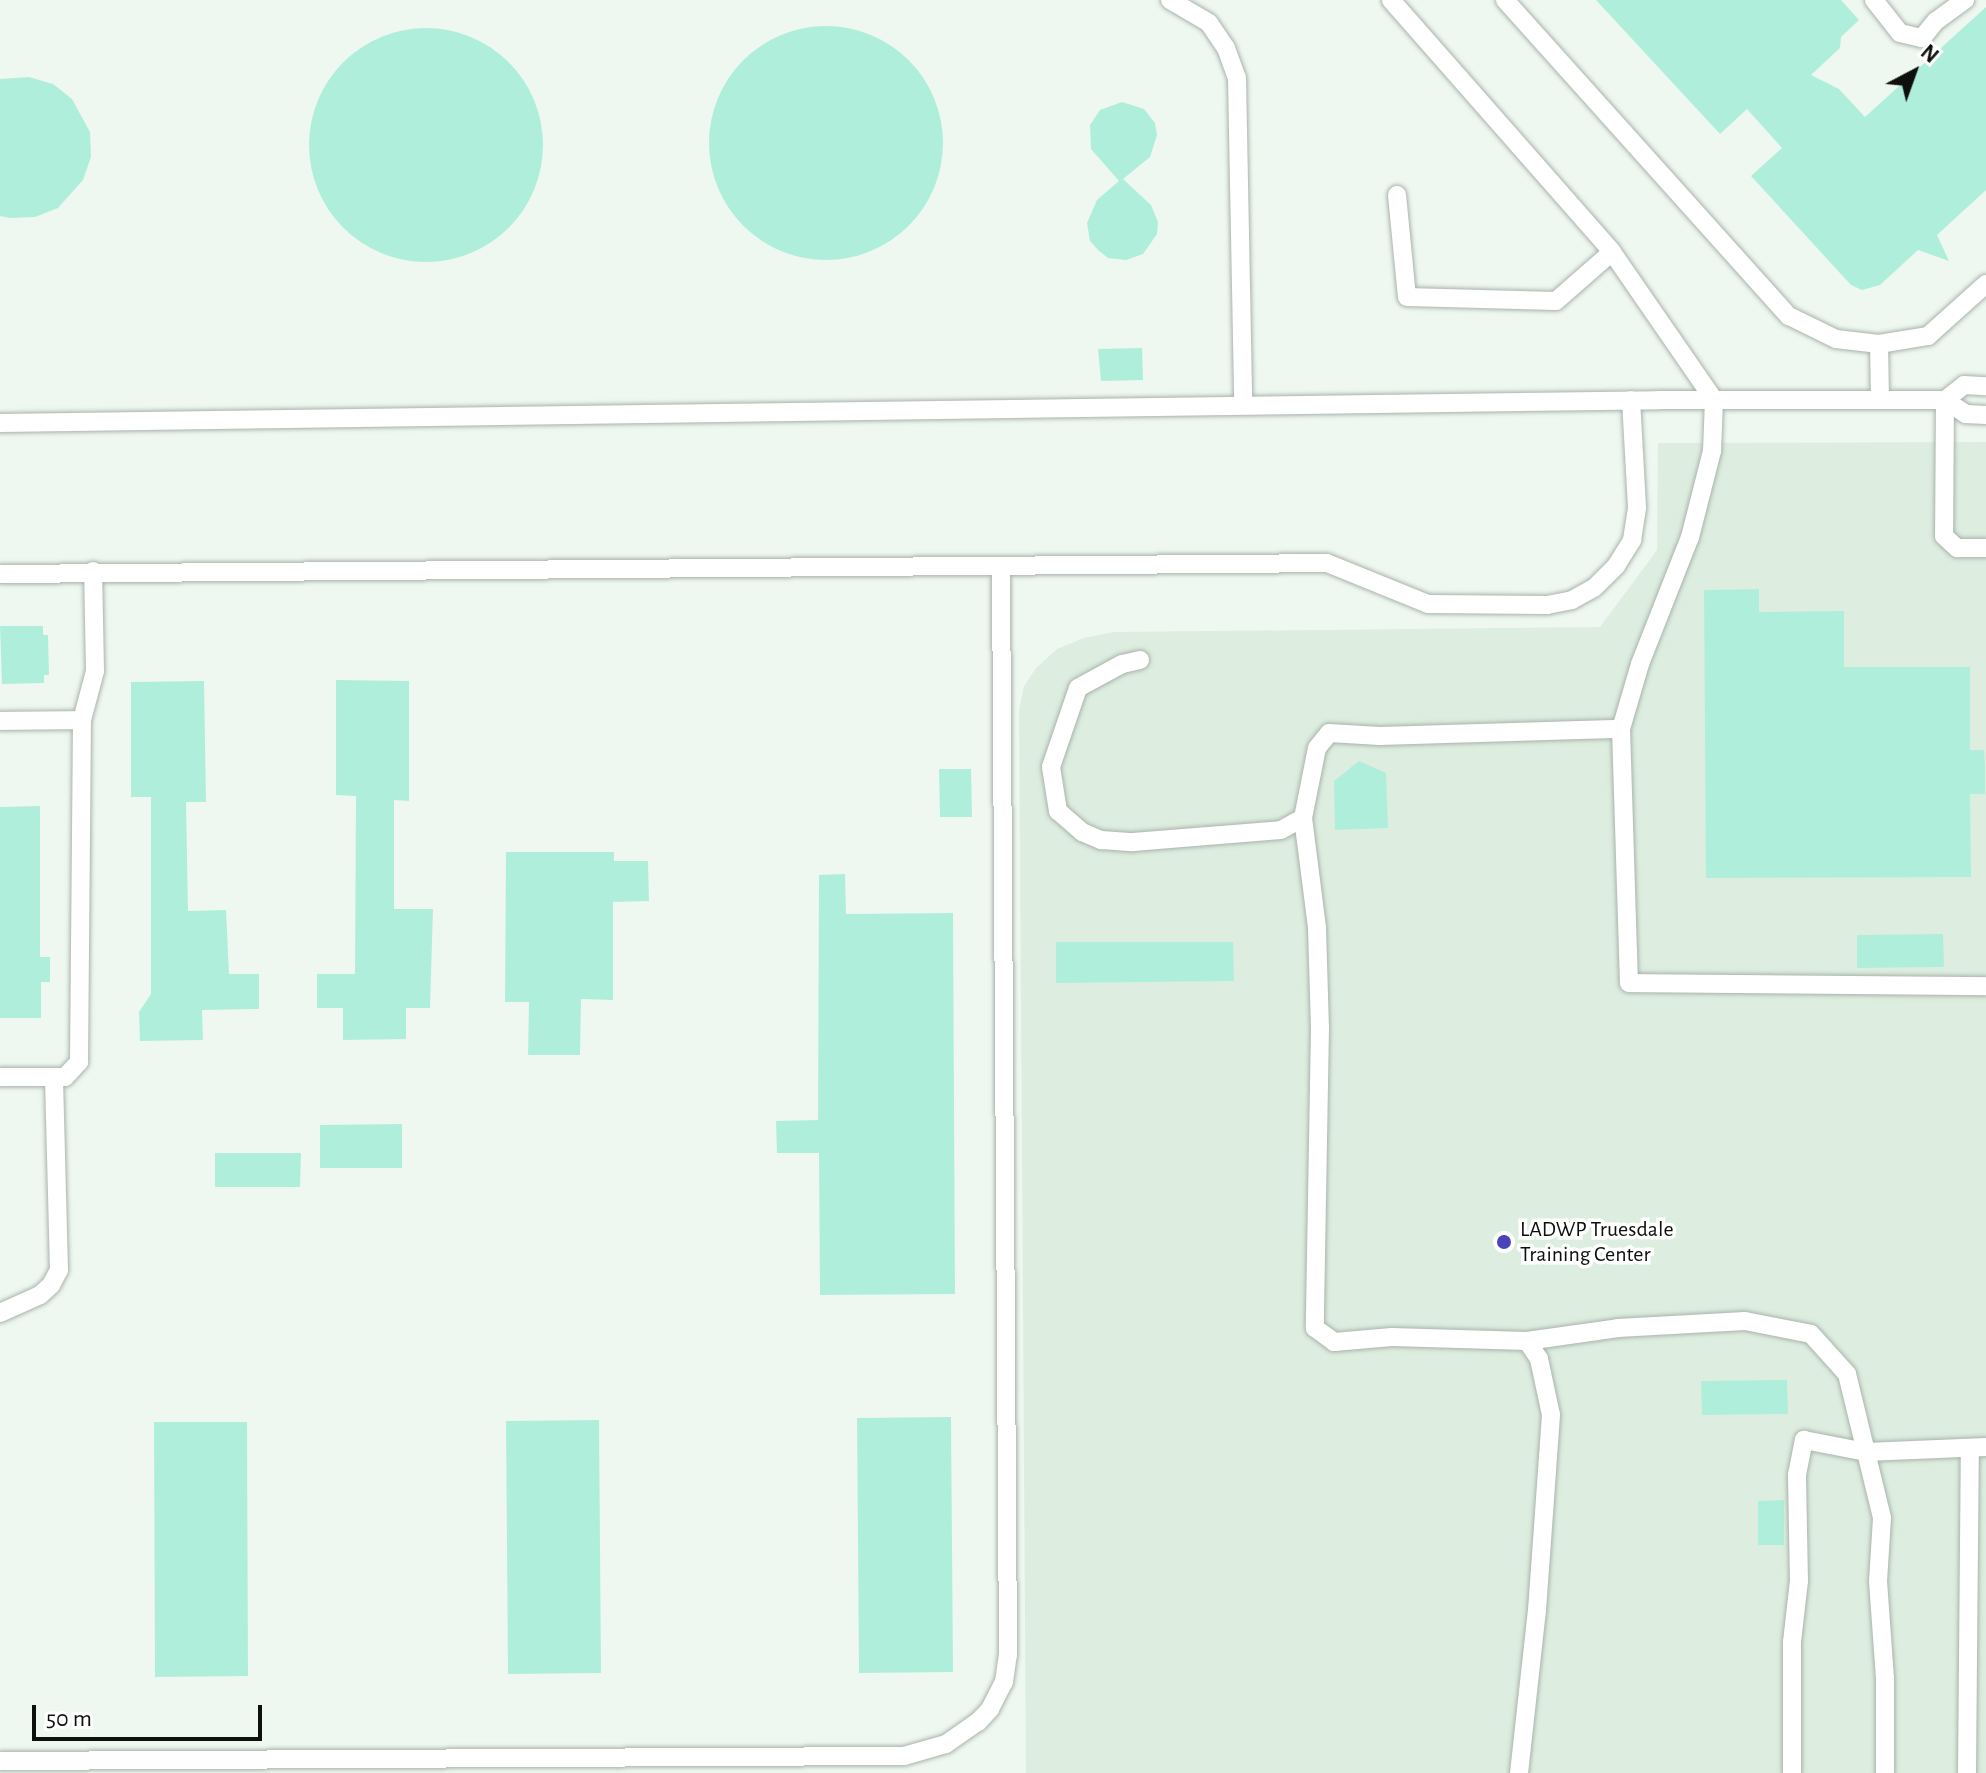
<!DOCTYPE html>
<style>
body{margin:0}
#map{position:relative;width:1986px;height:1773px;overflow:hidden;background:#eef8f0;font-family:"Alegreya Sans",sans-serif}
div>[style]{position:absolute}
[style*='--x']{left:calc(var(--x)*1px);top:calc(var(--y)*1px);width:calc(var(--w)*1px);rotate:calc(var(--a)*1deg)}
.built>*{inset:0;background:#ddeee0}
.building>*{inset:0;background:#b0eedc}
.round{border-radius:50%}
.roads{filter:drop-shadow(0 0 2px #aab3ab) drop-shadow(0 0 2px #aab3ab)}
.service>*{height:18px;margin:-9px;padding:0 9px;transform-origin:9px;border-radius:9px;background:#fff}
.dots>*{width:22px;height:22px;translate:-50% -50%;box-sizing:border-box;border:4px solid #fff;border-radius:50%}
span{translate:-50% -50%;white-space:nowrap;text-align:center;line-height:1.15;-webkit-text-stroke:7px #fff;paint-order:stroke}
.poi-label{font-size:22px;color:#0d100d}
.left{translate:0 -50%;text-align:left}
.north{position:absolute;left:1874px;top:32px;width:80px;height:80px;-webkit-text-stroke:6px #fff;paint-order:stroke;rotate:41deg;font-size:22px;font-weight:700;line-height:32px;text-align:center;color:#0d100d}
.north::after{content:'';display:block;margin:auto;width:28px;height:36px;background:#0d100d;clip-path:polygon(50% 0,100% 100%,50% 72%,0 100%)}
.scale{position:absolute;left:32px;top:1705px;width:230px;height:36px;box-sizing:border-box;border:4px solid #0d100d;border-top:0;padding-left:10px;font-size:24px;line-height:28px;white-space:nowrap;color:#0d100d;-webkit-text-stroke:6px #fff;paint-order:stroke}
</style>
<div id="map">
<div class="built">
<div style="clip-path:polygon(1986px 442px,1986px 1773px,1026px 1773px,1019px 710px,1024px 686px,1036px 668px,1057px 649px,1084px 638px,1114px 632px,1600px 627px,1657px 550px,1658px 443px)"></div>
</div>
<div class="building">
<div style="clip-path:polygon(1596px 0,1841px 0,1859px 20px,1841px 37px,1840px 48px,1811px 75px,1839px 89px,1865px 117px,1986px 7px,1986px 190px,1937px 235px,1949px 261px,1918px 250px,1880px 285px,1862px 290px,1851px 285px,1751px 176px,1782px 148px,1747px 109px,1720px 134px)"></div>
<div class="round" style="left:709px;top:26px;width:234px;height:234px"></div>
<div class="round" style="left:309px;top:28px;width:234px;height:234px"></div>
<div style="clip-path:polygon(29px 77px,53px 84px,72px 99px,90px 132px,91px 157px,83px 180px,58px 208px,35px 217px,10px 218px,0 216px,0 79px)"></div>
<div style="clip-path:polygon(1122px 102px,1144px 109px,1155px 123px,1157px 135px,1150px 157px,1123px 179px,1151px 205px,1158px 222px,1157px 234px,1143px 254px,1126px 260px,1108px 258px,1098px 250px,1090px 241px,1087px 223px,1097px 200px,1119px 181px,1091px 149px,1090px 125px,1100px 110px)"></div>
<div style="clip-path:polygon(1142px 348px,1143px 380px,1101px 381px,1098px 349px)"></div>
<div style="clip-path:polygon(1759px 589px,1759px 612px,1844px 611px,1844px 667px,1970px 667px,1970px 750px,1984px 750px,1985px 766px,1985px 794px,1970px 794px,1971px 877px,1706px 878px,1704px 590px)"></div>
<div style="clip-path:polygon(0 626px,43px 626px,43px 635px,48px 635px,49px 675px,44px 675px,44px 683px,2px 684px)"></div>
<div style="clip-path:polygon(336px 680px,409px 681px,409px 801px,394px 800px,394px 909px,433px 909px,430px 1008px,406px 1008px,406px 1039px,343px 1040px,343px 1008px,317px 1008px,317px 974px,355px 974px,356px 796px,336px 795px)"></div>
<div style="clip-path:polygon(204px 681px,206px 802px,186px 802px,188px 911px,226px 910px,229px 974px,259px 974px,259px 1009px,202px 1010px,203px 1040px,140px 1041px,139px 1012px,151px 994px,151px 797px,131px 797px,131px 682px)"></div>
<div style="clip-path:polygon(1359px 761px,1386px 773px,1388px 828px,1335px 830px,1334px 781px)"></div>
<div style="clip-path:polygon(939px 769px,971px 769px,972px 817px,940px 817px)"></div>
<div style="clip-path:polygon(40px 806px,40px 957px,50px 957px,50px 982px,41px 982px,41px 1018px,0 1018px,0 807px)"></div>
<div style="clip-path:polygon(506px 852px,614px 852px,614px 861px,648px 861px,649px 901px,613px 902px,613px 1000px,581px 999px,580px 1055px,528px 1055px,529px 1002px,505px 1002px)"></div>
<div style="clip-path:polygon(845px 874px,846px 914px,953px 913px,955px 1294px,820px 1295px,819px 1153px,777px 1153px,776px 1121px,818px 1120px,819px 875px)"></div>
<div style="clip-path:polygon(1943px 934px,1944px 967px,1857px 968px,1857px 935px)"></div>
<div style="clip-path:polygon(1056px 942px,1233px 942px,1234px 981px,1056px 983px)"></div>
<div style="clip-path:polygon(402px 1124px,402px 1168px,320px 1168px,320px 1125px)"></div>
<div style="clip-path:polygon(215px 1153px,301px 1153px,300px 1187px,215px 1187px)"></div>
<div style="clip-path:polygon(1787px 1380px,1788px 1414px,1702px 1415px,1701px 1381px)"></div>
<div style="clip-path:polygon(951px 1417px,953px 1672px,859px 1673px,857px 1418px)"></div>
<div style="clip-path:polygon(599px 1420px,601px 1673px,508px 1674px,506px 1421px)"></div>
<div style="clip-path:polygon(154px 1422px,247px 1422px,248px 1676px,155px 1677px)"></div>
<div style="clip-path:polygon(1784px 1500px,1784px 1545px,1758px 1545px,1758px 1501px)"></div>
</div>
<div class="roads">
<div class="service">
<div style="--x:1170;--y:0;--w:45;--a:30.5"></div>
<div style="--x:1209;--y:23;--w:30;--a:56"></div>
<div style="--x:1226;--y:48;--w:32;--a:70"></div>
<div style="--x:1237;--y:78;--w:327;--a:88.9"></div>
<div style="--x:1391;--y:0;--w:335;--a:48.7"></div>
<div style="--x:1612;--y:252;--w:180;--a:55.4"></div>
<div style="--x:1714;--y:400;--w:51;--a:92.2"></div>
<div style="--x:1712;--y:451;--w:89;--a:104.3"></div>
<div style="--x:1690;--y:537;--w:136;--a:111.5"></div>
<div style="--x:1640;--y:664;--w:68;--a:106.3"></div>
<div style="--x:1621;--y:729;--w:254;--a:88.2"></div>
<div style="--x:1629;--y:983;--w:357;--a:0.5"></div>
<div style="--x:1505;--y:0;--w:425;--a:48.1"></div>
<div style="--x:1789;--y:316;--w:52;--a:26.1"></div>
<div style="--x:1836;--y:339;--w:43;--a:6.6"></div>
<div style="--x:1874;--y:0;--w:42;--a:51.8"></div>
<div style="--x:1900;--y:33;--w:23;--a:13"></div>
<div style="--x:1922;--y:38;--w:22;--a:-51"></div>
<div style="--x:1936;--y:21;--w:36;--a:-36"></div>
<div style="--x:1397;--y:195;--w:102;--a:84.4"></div>
<div style="--x:1407;--y:297;--w:149;--a:1.5"></div>
<div style="--x:1556;--y:301;--w:74;--a:-41.2"></div>
<div style="--x:1880;--y:400;--w:56;--a:-91"></div>
<div style="--x:1879;--y:344;--w:50;--a:-9.3"></div>
<div style="--x:1928;--y:336;--w:78;--a:-41.9"></div>
<div style="--x:1945;--y:400;--w:136;--a:90.4"></div>
<div style="--x:1944;--y:536;--w:18;--a:43"></div>
<div style="--x:1957;--y:548;--w:29;--a:0"></div>
<div style="--x:1945;--y:400;--w:24;--a:-38"></div>
<div style="--x:1964;--y:385;--w:22;--a:3"></div>
<div style="--x:0;--y:423;--w:1658;--a:-0.79"></div>
<div style="--x:1658;--y:400;--w:287;--a:0"></div>
<div style="--x:1945;--y:400;--w:25;--a:34"></div>
<div style="--x:1966;--y:414;--w:20;--a:3"></div>
<div style="--x:0;--y:574;--w:1327;--a:-0.47"></div>
<div style="--x:1327;--y:563;--w:109;--a:22.1"></div>
<div style="--x:1428;--y:604;--w:119;--a:0.5"></div>
<div style="--x:1547;--y:605;--w:25;--a:-11"></div>
<div style="--x:1572;--y:600;--w:26;--a:-29"></div>
<div style="--x:1595;--y:587;--w:30;--a:-45"></div>
<div style="--x:1616;--y:566;--w:31;--a:-58"></div>
<div style="--x:1632;--y:540;--w:33;--a:-81"></div>
<div style="--x:1637;--y:507;--w:107;--a:-93.2"></div>
<div style="--x:1140;--y:660;--w:18;--a:167"></div>
<div style="--x:1122;--y:664;--w:50;--a:151.4"></div>
<div style="--x:1078;--y:688;--w:83;--a:108.9"></div>
<div style="--x:1051;--y:767;--w:45;--a:81"></div>
<div style="--x:1058;--y:811;--w:32;--a:41"></div>
<div style="--x:1082;--y:832;--w:21;--a:23"></div>
<div style="--x:1101;--y:840;--w:32;--a:4"></div>
<div style="--x:1133;--y:842;--w:148;--a:-4.6"></div>
<div style="--x:1281;--y:830;--w:25;--a:-29"></div>
<div style="--x:1303;--y:818;--w:71;--a:-78.7"></div>
<div style="--x:1317;--y:748;--w:19;--a:-51"></div>
<div style="--x:1329;--y:733;--w:51;--a:3.4"></div>
<div style="--x:1380;--y:736;--w:241;--a:-1.7"></div>
<div style="--x:0;--y:721;--w:82;--a:-0.7"></div>
<div style="--x:1303;--y:818;--w:111;--a:82.7"></div>
<div style="--x:1317;--y:928;--w:99;--a:88.3"></div>
<div style="--x:1320;--y:1027;--w:301;--a:91"></div>
<div style="--x:1315;--y:1328;--w:24;--a:36"></div>
<div style="--x:1334;--y:1342;--w:58;--a:-4.9"></div>
<div style="--x:1392;--y:1337;--w:135;--a:1.7"></div>
<div style="--x:1527;--y:1341;--w:22;--a:56"></div>
<div style="--x:1539;--y:1359;--w:57;--a:77.9"></div>
<div style="--x:1551;--y:1415;--w:196;--a:94.1"></div>
<div style="--x:1537;--y:1610;--w:164;--a:96.3"></div>
<div style="--x:0;--y:1077;--w:65;--a:0"></div>
<div style="--x:65;--y:1077;--w:21;--a:-47"></div>
<div style="--x:79;--y:1062;--w:342;--a:-89.5"></div>
<div style="--x:82;--y:720;--w:51;--a:-75.1"></div>
<div style="--x:95;--y:671;--w:100;--a:-91.1"></div>
<div style="--x:0;--y:1313;--w:44;--a:-24.2"></div>
<div style="--x:40;--y:1295;--w:15;--a:-42"></div>
<div style="--x:51;--y:1285;--w:17;--a:-62"></div>
<div style="--x:59;--y:1270;--w:192;--a:-91.5"></div>
<div style="--x:1527;--y:1341;--w:92;--a:-8.1"></div>
<div style="--x:1618;--y:1328;--w:127;--a:-3.2"></div>
<div style="--x:1745;--y:1321;--w:67;--a:11.1"></div>
<div style="--x:1811;--y:1334;--w:54;--a:48"></div>
<div style="--x:1847;--y:1374;--w:148;--a:76.3"></div>
<div style="--x:1882;--y:1518;--w:63;--a:93.6"></div>
<div style="--x:1878;--y:1581;--w:97;--a:85.9"></div>
<div style="--x:1885;--y:1678;--w:95;--a:90"></div>
<div style="--x:0;--y:1761;--w:904;--a:-0.32"></div>
<div style="--x:904;--y:1756;--w:44;--a:-15.9"></div>
<div style="--x:946;--y:1744;--w:39;--a:-35"></div>
<div style="--x:978;--y:1722;--w:18;--a:-47"></div>
<div style="--x:990;--y:1709;--w:30;--a:-63"></div>
<div style="--x:1004;--y:1682;--w:27;--a:-82"></div>
<div style="--x:1008;--y:1655;--w:1088;--a:-90.37"></div>
<div style="--x:1792;--y:1773;--w:131;--a:-90"></div>
<div style="--x:1792;--y:1642;--w:61;--a:-83.5"></div>
<div style="--x:1799;--y:1581;--w:106;--a:-91.1"></div>
<div style="--x:1797;--y:1475;--w:36;--a:-79"></div>
<div style="--x:1804;--y:1440;--w:63;--a:11"></div>
<div style="--x:1866;--y:1452;--w:120;--a:-2.4"></div>
<div style="--x:1967;--y:1773;--w:325;--a:-89.5"></div>
</div>
</div>
<div class="dots">
<div style="left:1504px;top:1242px;background:#4a44bb"></div>
</div>
<div class="poi-label">
<span class="left" style="left:1520px;top:1242px">LADWP Truesdale<br>Training Center</span>
</div>
<div class="north">N</div>
<div class="scale">50 m</div>
</div>
